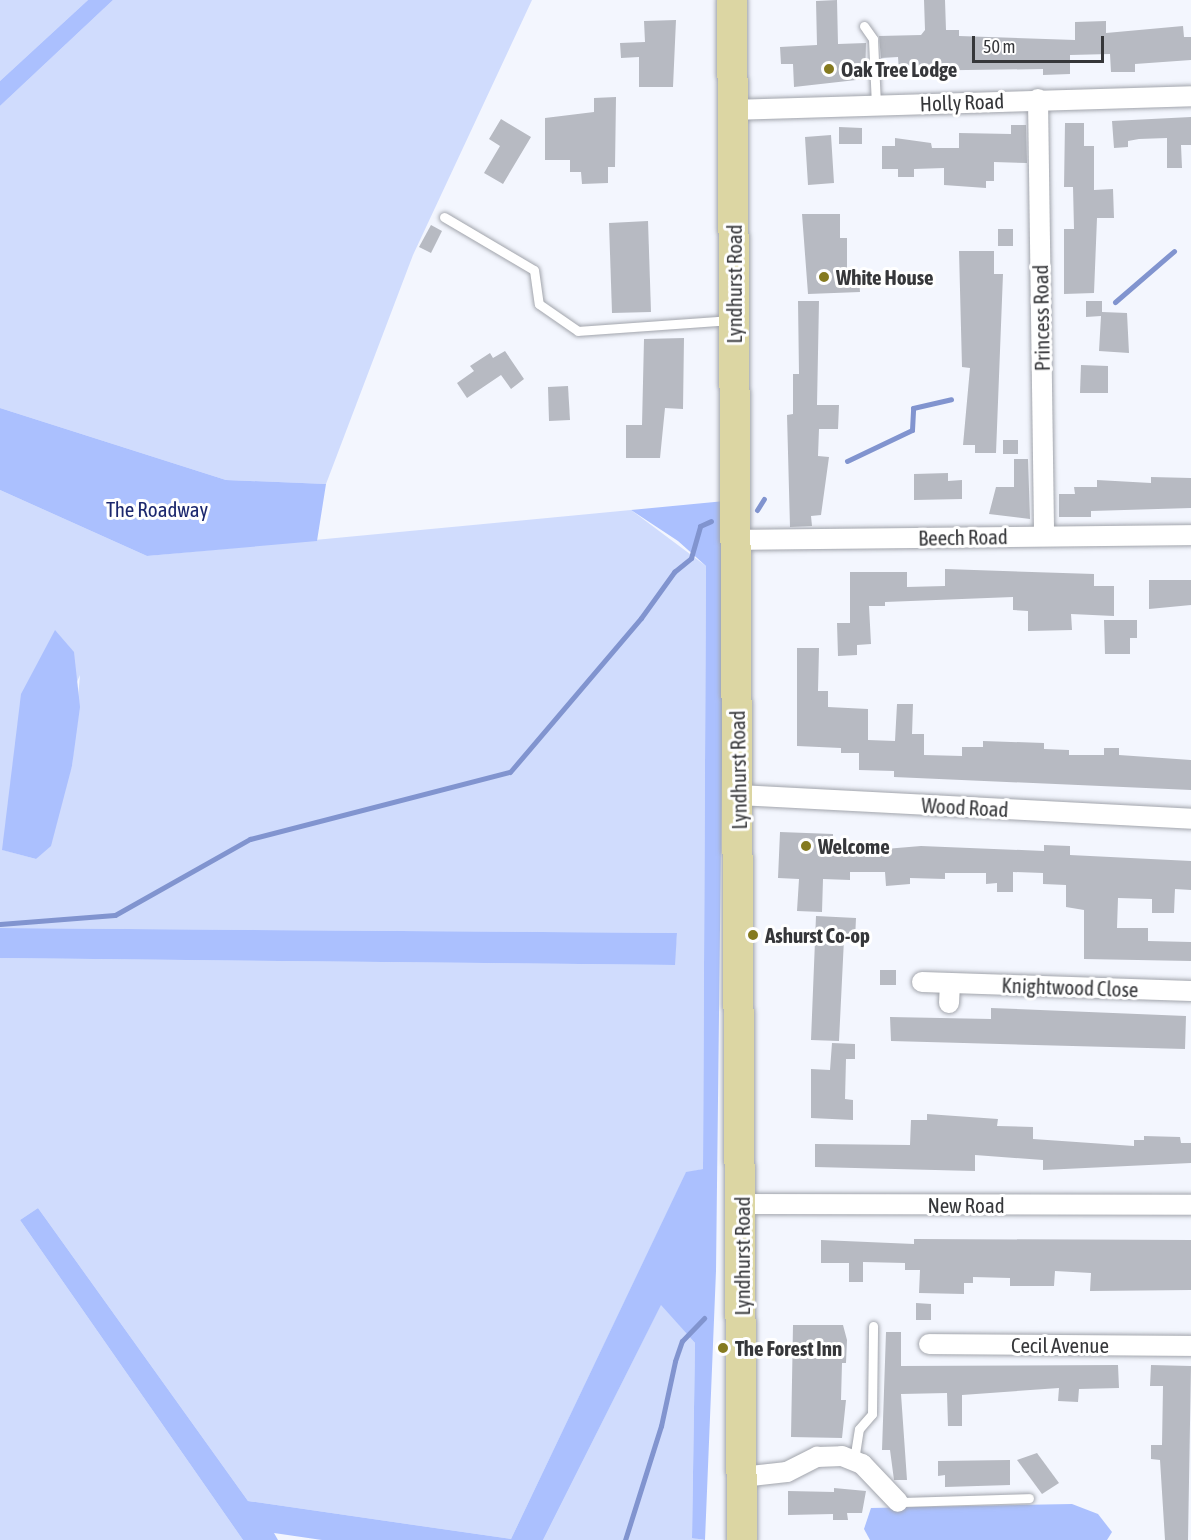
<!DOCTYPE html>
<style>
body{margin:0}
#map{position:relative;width:1191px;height:1540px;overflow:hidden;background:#f3f6fe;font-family:"Asap Condensed",sans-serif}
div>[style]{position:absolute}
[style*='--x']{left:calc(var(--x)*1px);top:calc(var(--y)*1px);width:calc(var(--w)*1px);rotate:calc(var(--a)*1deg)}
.green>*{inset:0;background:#d0dcfd}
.forest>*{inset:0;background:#abc0fe}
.stream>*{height:5px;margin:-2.5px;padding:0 2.5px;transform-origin:2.5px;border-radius:2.5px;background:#8194cf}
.building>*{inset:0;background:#b7bac2}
.roads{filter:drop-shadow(0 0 2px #a1a4ab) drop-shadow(0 0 2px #a1a4ab)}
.service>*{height:9px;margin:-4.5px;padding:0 4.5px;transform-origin:4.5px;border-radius:4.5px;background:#fff}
.minor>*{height:20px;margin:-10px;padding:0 10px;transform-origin:10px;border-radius:10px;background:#fff}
.primary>*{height:30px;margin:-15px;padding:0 15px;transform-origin:15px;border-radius:15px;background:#dcd6a3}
.dots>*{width:16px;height:16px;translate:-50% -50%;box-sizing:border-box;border:3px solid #fff;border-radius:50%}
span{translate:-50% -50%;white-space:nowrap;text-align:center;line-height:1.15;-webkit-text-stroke:6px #fff;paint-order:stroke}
.poi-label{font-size:21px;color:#36373a;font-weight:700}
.left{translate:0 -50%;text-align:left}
.street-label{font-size:21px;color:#36373a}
.park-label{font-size:21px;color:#1c286e}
.scale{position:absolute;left:972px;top:36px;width:132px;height:27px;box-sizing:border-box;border:3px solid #36373a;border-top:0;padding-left:8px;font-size:18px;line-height:21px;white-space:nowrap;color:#36373a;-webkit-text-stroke:4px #fff;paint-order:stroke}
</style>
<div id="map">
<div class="green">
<div style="clip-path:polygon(0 0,88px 0,0 81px)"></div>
<div style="clip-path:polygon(113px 0,532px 0,413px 255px,326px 484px,226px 480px,0 408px,0 106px)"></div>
<div style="clip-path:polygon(evenodd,0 490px,147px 556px,631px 510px,706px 566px,703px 1169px,686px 1173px,511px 1539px,248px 1501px,38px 1208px,20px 1220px,243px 1540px,0 1540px,0 958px,674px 965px,677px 933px,0 928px,0 490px,80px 675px,72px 766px,36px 859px,3px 850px,80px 675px)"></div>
<div style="clip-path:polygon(661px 1304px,695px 1343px,692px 1537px,703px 1540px,543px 1540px)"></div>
</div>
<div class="forest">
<div style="clip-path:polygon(88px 0,113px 0,0 106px,0 81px)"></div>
<div style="clip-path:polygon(0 408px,226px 480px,326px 484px,317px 541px,147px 556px,0 490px)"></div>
<div style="clip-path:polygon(725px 501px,716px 1271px,705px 1540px,692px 1538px,695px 1343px,661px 1305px,543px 1540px,322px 1540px,274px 1533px,278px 1540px,243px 1540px,20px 1220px,38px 1208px,248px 1501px,511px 1539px,686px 1172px,703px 1169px,706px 566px,678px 541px,631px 510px)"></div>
<div style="clip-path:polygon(55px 630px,74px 652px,80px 707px,72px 766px,51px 846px,36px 859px,2px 850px,21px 694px)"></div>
<div style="clip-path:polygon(0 928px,677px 933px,675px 965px,0 958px)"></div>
<div style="clip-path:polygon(1072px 1504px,1098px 1514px,1112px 1532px,1107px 1540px,870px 1540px,864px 1529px,871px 1508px)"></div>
</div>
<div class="stream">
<div style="--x:1115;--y:302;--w:78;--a:-40.8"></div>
<div style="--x:847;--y:461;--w:72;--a:-25.5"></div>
<div style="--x:912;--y:430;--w:22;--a:-87"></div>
<div style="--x:913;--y:408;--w:39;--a:-13"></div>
<div style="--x:757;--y:510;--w:13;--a:-58"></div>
<div style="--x:0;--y:924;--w:115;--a:-4.5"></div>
<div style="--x:115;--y:915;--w:155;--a:-29.4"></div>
<div style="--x:250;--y:839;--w:268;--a:-14.5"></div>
<div style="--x:510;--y:772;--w:202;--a:-49.6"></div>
<div style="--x:641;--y:618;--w:57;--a:-54.3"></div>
<div style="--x:674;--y:572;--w:22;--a:-39"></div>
<div style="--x:691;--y:558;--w:33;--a:-74"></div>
<div style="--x:700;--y:526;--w:12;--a:-24"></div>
<div style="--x:625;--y:1540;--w:120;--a:-72.5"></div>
<div style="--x:661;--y:1426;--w:66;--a:-77.8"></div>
<div style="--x:675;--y:1361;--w:21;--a:-71"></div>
<div style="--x:682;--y:1341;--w:32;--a:-46"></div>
</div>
<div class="building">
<div style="clip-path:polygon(837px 0,838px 44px,866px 43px,865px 79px,794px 87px,793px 64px,781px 64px,780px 47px,817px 45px,816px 1px)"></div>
<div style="clip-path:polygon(924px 0,945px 0,946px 30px,959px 30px,959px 36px,1075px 40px,1075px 22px,1106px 21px,1106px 33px,1183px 26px,1184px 37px,1191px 37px,1191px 60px,1135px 64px,1135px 72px,1111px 72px,1110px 54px,1070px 55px,1070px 74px,1043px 75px,1043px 69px,899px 71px,898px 57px,881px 58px,879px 36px,921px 35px,925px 30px)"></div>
<div style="clip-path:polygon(676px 20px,673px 87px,639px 87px,639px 57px,621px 58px,620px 43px,645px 42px,644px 21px)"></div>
<div style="clip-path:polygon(616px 97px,615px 167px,608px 167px,608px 183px,582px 184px,581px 172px,570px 172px,570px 160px,545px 160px,545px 118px,594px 112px,594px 98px)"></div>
<div style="clip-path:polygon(1191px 117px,1191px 145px,1181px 145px,1182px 168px,1167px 168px,1167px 138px,1139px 139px,1128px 141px,1128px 147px,1114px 148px,1112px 121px)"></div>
<div style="clip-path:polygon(501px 119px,531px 137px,503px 184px,484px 173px,500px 146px,489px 139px)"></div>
<div style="clip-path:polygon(1065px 123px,1084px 123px,1084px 146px,1094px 146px,1094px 190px,1113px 189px,1114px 218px,1097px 218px,1094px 293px,1064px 294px,1064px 229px,1074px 229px,1073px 187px,1064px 187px)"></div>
<div style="clip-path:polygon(1011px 125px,1026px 125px,1027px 163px,994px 162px,994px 181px,986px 181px,986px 188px,944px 185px,944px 168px,914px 169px,914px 177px,898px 177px,898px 169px,882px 169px,882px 146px,895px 146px,895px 138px,931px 143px,932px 148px,959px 148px,959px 133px,1011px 134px)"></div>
<div style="clip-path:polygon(839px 127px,862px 128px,862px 144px,839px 144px)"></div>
<div style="clip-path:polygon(831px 135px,834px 183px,808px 185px,805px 137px)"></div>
<div style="clip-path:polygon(802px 214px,840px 214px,840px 238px,847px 238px,847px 276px,859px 276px,860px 292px,808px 294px)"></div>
<div style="clip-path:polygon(648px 221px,651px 312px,612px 313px,609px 223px)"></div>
<div style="clip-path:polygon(431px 225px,442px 231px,431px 253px,419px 247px)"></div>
<div style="clip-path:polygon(998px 229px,1013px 229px,1013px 246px,998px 246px)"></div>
<div style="clip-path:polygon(959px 251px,994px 251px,994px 274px,1003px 274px,996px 453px,975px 453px,975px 445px,963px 445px,970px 368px,962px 367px)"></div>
<div style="clip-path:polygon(798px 301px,819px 301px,817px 405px,839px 405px,838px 429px,819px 429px,818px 456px,829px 457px,821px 515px,811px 516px,812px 526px,790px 527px,787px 415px,793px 414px,793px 374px,799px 374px)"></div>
<div style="clip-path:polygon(1086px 301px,1102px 301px,1102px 312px,1127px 313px,1129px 353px,1099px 351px,1101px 316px,1086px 317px)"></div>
<div style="clip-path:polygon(684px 338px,683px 409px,665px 408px,660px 458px,626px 458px,626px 425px,642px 425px,644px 339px)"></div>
<div style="clip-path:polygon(505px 351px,524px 379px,511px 389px,501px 375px,467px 398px,457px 383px,474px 371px,470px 366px,490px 353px,493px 358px)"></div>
<div style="clip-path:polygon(1081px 365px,1108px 366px,1108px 393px,1080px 393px)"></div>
<div style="clip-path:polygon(568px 386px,570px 420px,549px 421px,548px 387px)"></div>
<div style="clip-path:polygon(1003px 440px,1018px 440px,1018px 454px,1003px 454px)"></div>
<div style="clip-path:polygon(1014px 459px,1028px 459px,1030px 519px,989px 514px,996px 487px,1014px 487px)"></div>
<div style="clip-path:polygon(948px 473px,948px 481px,962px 480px,962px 499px,914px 500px,914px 474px)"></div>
<div style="clip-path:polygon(1151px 477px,1191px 478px,1191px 508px,1091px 511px,1091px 517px,1059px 517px,1059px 494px,1075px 494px,1074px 487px,1097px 487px,1097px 480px,1151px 483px)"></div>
<div style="clip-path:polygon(945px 569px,1094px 574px,1094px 586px,1114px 586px,1114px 616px,1071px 614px,1072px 630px,1028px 631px,1028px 611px,1013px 610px,1013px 597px,885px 602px,885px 606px,869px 606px,871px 644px,857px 645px,857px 655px,838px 656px,837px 623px,850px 623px,850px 572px,907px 572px,907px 587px,945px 586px)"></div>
<div style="clip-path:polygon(1149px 580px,1191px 580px,1191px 605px,1149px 609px)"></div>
<div style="clip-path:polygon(1104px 620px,1137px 620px,1137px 638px,1130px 638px,1130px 654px,1105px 654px)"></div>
<div style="clip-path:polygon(797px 648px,819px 648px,818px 691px,828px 691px,828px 707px,868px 709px,868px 740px,895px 741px,897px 704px,913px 704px,912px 734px,924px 734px,924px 755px,962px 756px,962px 747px,983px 747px,983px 741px,1044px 743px,1044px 749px,1069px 750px,1069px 755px,1104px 755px,1104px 748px,1119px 748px,1119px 755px,1191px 760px,1191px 790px,894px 777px,894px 771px,859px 770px,859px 753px,841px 753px,841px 748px,797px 746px)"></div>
<div style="clip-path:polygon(780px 832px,833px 834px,833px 845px,872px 845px,873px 850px,921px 846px,1044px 851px,1044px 845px,1070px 846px,1070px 855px,1191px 861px,1191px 890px,1175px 889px,1174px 913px,1152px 913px,1152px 899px,1118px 898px,1117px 928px,1148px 928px,1148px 941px,1191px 942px,1191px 961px,1084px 959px,1084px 910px,1066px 907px,1066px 885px,1043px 884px,1043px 873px,1013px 872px,1013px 892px,997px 892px,997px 883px,986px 884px,986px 873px,945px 873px,945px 879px,910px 878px,910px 884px,886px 886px,885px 872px,850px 872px,850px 880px,823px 879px,822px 912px,797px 911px,799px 879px,778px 878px)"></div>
<div style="clip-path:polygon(816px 916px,856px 918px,855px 940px,844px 939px,839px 1041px,811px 1040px)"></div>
<div style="clip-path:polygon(880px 970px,896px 970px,896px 985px,880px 985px)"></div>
<div style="clip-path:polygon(991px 1008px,1186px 1016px,1185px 1049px,891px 1041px,890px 1017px,991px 1019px)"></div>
<div style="clip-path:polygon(832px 1043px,855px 1044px,855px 1059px,846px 1059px,845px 1099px,853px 1100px,853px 1120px,811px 1118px,811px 1069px,830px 1070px)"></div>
<div style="clip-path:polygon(927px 1114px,998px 1119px,997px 1126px,1033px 1127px,1033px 1139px,1134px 1146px,1134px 1140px,1144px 1140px,1144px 1136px,1180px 1137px,1181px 1143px,1191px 1143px,1191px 1163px,1043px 1170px,1043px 1160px,975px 1155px,975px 1171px,815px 1167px,815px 1144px,910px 1145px,911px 1120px,927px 1120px)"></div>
<div style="clip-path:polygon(914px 1239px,1191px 1240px,1191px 1290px,1090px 1291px,1091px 1273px,1055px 1271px,1054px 1286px,1010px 1286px,1010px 1278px,973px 1277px,973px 1283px,964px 1283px,964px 1294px,919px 1293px,920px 1270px,905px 1270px,905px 1263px,863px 1262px,863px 1282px,849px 1282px,849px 1263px,821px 1263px,821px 1240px,914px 1244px)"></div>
<div style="clip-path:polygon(916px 1303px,931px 1304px,931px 1320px,916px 1320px)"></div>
<div style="clip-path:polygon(793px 1325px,843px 1325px,847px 1340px,846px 1363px,842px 1363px,841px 1400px,846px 1400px,842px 1438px,791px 1437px)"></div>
<div style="clip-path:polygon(886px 1332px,901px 1332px,901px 1366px,1118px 1365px,1119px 1388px,1079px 1389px,1078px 1402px,1058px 1401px,1059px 1388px,962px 1395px,962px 1426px,948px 1426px,947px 1393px,901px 1394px,907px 1480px,894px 1480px,890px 1450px,882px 1450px)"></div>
<div style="clip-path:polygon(1151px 1365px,1191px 1366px,1188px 1540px,1165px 1540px,1160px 1460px,1151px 1459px,1151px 1445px,1162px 1445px,1163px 1386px,1150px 1386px)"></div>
<div style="clip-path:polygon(1037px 1453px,1059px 1483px,1042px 1494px,1017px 1460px)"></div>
<div style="clip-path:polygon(1010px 1460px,1010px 1485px,945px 1487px,945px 1475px,938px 1476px,938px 1461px)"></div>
<div style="clip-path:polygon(834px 1488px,866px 1491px,862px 1513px,847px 1513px,848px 1520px,833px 1520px,833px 1514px,788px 1515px,788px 1491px,834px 1492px)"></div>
</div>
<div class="roads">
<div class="service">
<div style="--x:864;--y:26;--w:16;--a:55"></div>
<div style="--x:873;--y:39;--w:65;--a:87.4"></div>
<div style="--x:444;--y:217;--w:104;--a:30.5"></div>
<div style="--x:534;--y:270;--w:34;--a:82"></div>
<div style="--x:539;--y:304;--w:47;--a:34.7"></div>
<div style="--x:578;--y:331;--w:153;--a:-4.1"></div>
<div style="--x:854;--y:1460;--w:31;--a:-81"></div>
<div style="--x:859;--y:1429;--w:20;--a:-49"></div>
<div style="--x:872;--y:1414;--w:88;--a:-89.3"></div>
<div style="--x:898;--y:1502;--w:131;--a:-1.7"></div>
</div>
<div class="minor">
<div style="--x:1038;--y:99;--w:437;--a:89.2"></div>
<div style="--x:732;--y:110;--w:459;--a:-1.7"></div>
<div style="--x:735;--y:540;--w:456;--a:-0.6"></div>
<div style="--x:739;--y:795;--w:453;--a:3"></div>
<div style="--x:922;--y:982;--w:269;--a:1.9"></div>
<div style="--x:949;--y:1003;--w:20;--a:-87"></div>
<div style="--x:741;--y:1204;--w:450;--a:0.1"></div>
<div style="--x:929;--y:1344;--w:262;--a:0.4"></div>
<div style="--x:742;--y:1477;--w:45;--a:-6.3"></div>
<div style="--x:787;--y:1472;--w:34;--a:-27"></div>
<div style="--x:817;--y:1457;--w:25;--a:-2"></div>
<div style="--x:842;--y:1456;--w:22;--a:22"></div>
<div style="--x:862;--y:1464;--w:52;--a:46.5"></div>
</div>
<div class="primary">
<div style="--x:732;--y:0;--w:1540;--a:89.63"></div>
</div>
</div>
<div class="dots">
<div style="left:829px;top:69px;background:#857a1f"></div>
<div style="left:824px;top:277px;background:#857a1f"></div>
<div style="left:806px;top:846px;background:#857a1f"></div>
<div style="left:753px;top:935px;background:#857a1f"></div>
<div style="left:723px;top:1348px;background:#857a1f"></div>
</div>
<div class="poi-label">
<span class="left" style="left:841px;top:69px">Oak Tree Lodge</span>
<span class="left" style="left:836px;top:277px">White House</span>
<span class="left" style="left:818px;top:846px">Welcome</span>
<span class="left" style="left:765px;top:935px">Ashurst Co-op</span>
<span class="left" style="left:735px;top:1348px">The Forest Inn</span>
</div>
<div class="street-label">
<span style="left:962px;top:102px;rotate:-2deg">Holly Road</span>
<span style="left:734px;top:284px;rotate:-90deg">Lyndhurst Road</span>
<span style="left:1041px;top:318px;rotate:-91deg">Princess Road</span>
<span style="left:963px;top:537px;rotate:-1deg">Beech Road</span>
<span style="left:738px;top:770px;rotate:-91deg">Lyndhurst Road</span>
<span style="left:965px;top:807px;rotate:3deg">Wood Road</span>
<span style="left:1070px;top:987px;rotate:2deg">Knightwood Close</span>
<span style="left:966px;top:1205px">New Road</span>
<span style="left:742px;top:1256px;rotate:-90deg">Lyndhurst Road</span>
<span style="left:1060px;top:1345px">Cecil Avenue</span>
</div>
<div class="park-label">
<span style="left:157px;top:509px">The Roadway</span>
</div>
<div class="scale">50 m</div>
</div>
